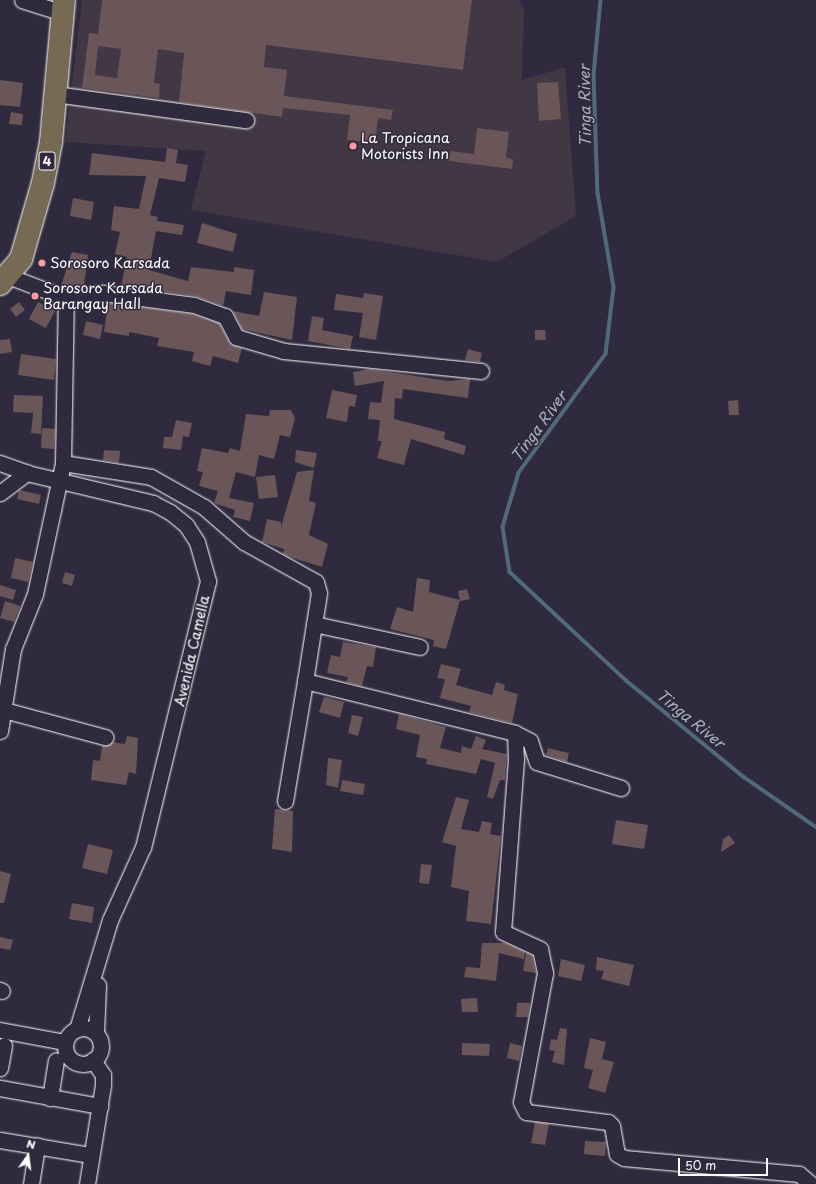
<!DOCTYPE html>
<style>
body{margin:0}
#map{position:relative;width:816px;height:1184px;overflow:hidden;background:#2f2a3d;font-family:"Playpen Sans",sans-serif}
div>[style]{position:absolute}
[style*='--x']{left:calc(var(--x)*1px);top:calc(var(--y)*1px);width:calc(var(--w)*1px);rotate:calc(var(--a)*1deg)}
.built>*{inset:0;background:#413745}
.stream>*{height:3.5px;margin:-1.75px;padding:0 1.75px;transform-origin:1.75px;border-radius:1.75px;background:#516a79}
.building>*{inset:0;background:#6a5659}
.roads{filter:drop-shadow(0 0 1px #fff) drop-shadow(0 0 1px #fff)}
.minor>*{height:15px;margin:-7.5px;padding:0 7.5px;transform-origin:7.5px;border-radius:7.5px;background:#2f2a3d}
.minor>.ring{margin:-7.5px;padding:0;box-sizing:content-box;background:none;border:15px solid #2f2a3d;border-radius:50%}
.highway>*{height:22px;margin:-11px;padding:0 11px;transform-origin:11px;border-radius:11px;background:#766a55}
.dots>*{width:11px;height:11px;translate:-50% -50%;box-sizing:border-box;border:2px solid #2f2a3d;border-radius:50%}
span{translate:-50% -50%;white-space:nowrap;text-align:center;line-height:1.15;-webkit-text-stroke:3px #2f2a3d;paint-order:stroke}
.shield-label span{padding:1px 3px;background:#2f2a3d;border:1px solid;border-radius:3px;-webkit-text-stroke-width:0}
.shield-label{font-size:13px;color:#fff;font-weight:700}
.poi-label{font-size:14px;color:#fff}
.left{translate:0 -50%;text-align:left}
.street-label{font-size:14px;color:#fff}
.water-label{font-size:15px;color:#a8b4bc;font-style:italic}
.north{position:absolute;left:8px;top:1136px;width:40px;height:40px;-webkit-text-stroke:3px #2f2a3d;paint-order:stroke;rotate:14deg;font-size:11px;font-weight:700;line-height:16px;text-align:center;color:#fff}
.north::after{content:'';display:block;margin:auto;width:14px;height:18px;background:#fff;clip-path:polygon(50% 0,100% 100%,50% 72%,0 100%)}
.scale{position:absolute;left:678px;top:1158px;width:90px;height:18px;box-sizing:border-box;border:2px solid #fff;border-top:0;padding-left:5px;font-size:12px;line-height:14px;white-space:nowrap;color:#fff;-webkit-text-stroke:3px #2f2a3d;paint-order:stroke}
</style>
<div id="map">
<div class="built">
<div style="clip-path:polygon(82px 0,520px 0,524px 10px,522px 80px,565px 67px,576px 216px,497px 262px,191px 210px,206px 151px,65px 142px)"></div>
</div>
<div class="stream">
<div style="--x:601;--y:0;--w:75;--a:95.3"></div>
<div style="--x:594;--y:75;--w:118;--a:88.1"></div>
<div style="--x:598;--y:193;--w:96;--a:80.4"></div>
<div style="--x:614;--y:288;--w:66;--a:96.9"></div>
<div style="--x:606;--y:354;--w:147;--a:126.2"></div>
<div style="--x:519;--y:473;--w:56;--a:106.5"></div>
<div style="--x:503;--y:527;--w:46;--a:81.2"></div>
<div style="--x:510;--y:572;--w:160;--a:43"></div>
<div style="--x:627;--y:681;--w:151;--a:39.4"></div>
<div style="--x:744;--y:777;--w:88;--a:34.8"></div>
</div>
<div class="building">
<div style="clip-path:polygon(evenodd,102px 0,472px 0,463px 70px,266px 45px,264px 67px,287px 70px,284px 96px,393px 110px,391px 120px,378px 118px,375px 143px,347px 140px,350px 115px,283px 108px,282px 117px,179px 102px,184px 53px,158px 49px,154px 83px,160px 84px,159px 98px,82px 88px,89px 33px,98px 34px,102px 0,98px 46px,121px 49px,117px 78px,95px 75px,98px 46px)"></div>
<div style="clip-path:polygon(0 80px,23px 83px,20px 107px,0 105px)"></div>
<div style="clip-path:polygon(558px 82px,561px 119px,539px 121px,537px 83px)"></div>
<div style="clip-path:polygon(11px 112px,23px 114px,22px 125px,9px 124px)"></div>
<div style="clip-path:polygon(477px 128px,509px 132px,506px 158px,513px 159px,512px 169px,449px 161px,450px 151px,474px 154px)"></div>
<div style="clip-path:polygon(167px 148px,178px 150px,176px 163px,188px 165px,185px 182px,159px 178px,150px 215px,158px 217px,157px 221px,184px 225px,182px 235px,156px 231px,149px 270px,188px 281px,191px 267px,234px 272px,234px 267px,254px 270px,251px 295px,226px 291px,223px 306px,195px 296px,121px 286px,127px 257px,115px 254px,120px 232px,111px 230px,114px 206px,139px 209px,146px 176px,89px 175px,92px 153px,165px 162px)"></div>
<div style="clip-path:polygon(73px 198px,94px 202px,91px 220px,70px 216px)"></div>
<div style="clip-path:polygon(202px 223px,237px 234px,233px 252px,197px 243px)"></div>
<div style="clip-path:polygon(72px 252px,88px 255px,84px 286px,61px 286px)"></div>
<div style="clip-path:polygon(264px 292px,297px 297px,292px 340px,242px 329px,233px 311px,259px 316px)"></div>
<div style="clip-path:polygon(364px 293px,383px 296px,376px 340px,359px 337px,363px 313px,334px 310px,336px 294px,363px 298px)"></div>
<div style="clip-path:polygon(19px 302px,25px 310px,16px 317px,10px 309px)"></div>
<div style="clip-path:polygon(38px 302px,55px 311px,46px 328px,29px 319px)"></div>
<div style="clip-path:polygon(108px 303px,192px 314px,219px 323px,230px 344px,242px 348px,238px 363px,213px 356px,210px 366px,192px 361px,194px 352px,157px 346px,159px 338px,129px 332px,129px 336px,104px 332px)"></div>
<div style="clip-path:polygon(312px 316px,324px 318px,322px 330px,353px 336px,350px 349px,308px 341px)"></div>
<div style="clip-path:polygon(86px 321px,103px 325px,100px 339px,83px 335px)"></div>
<div style="clip-path:polygon(535px 330px,545px 330px,546px 340px,535px 340px)"></div>
<div style="clip-path:polygon(10px 339px,12px 352px,0 354px,0 340px)"></div>
<div style="clip-path:polygon(468px 349px,482px 353px,480px 362px,465px 360px)"></div>
<div style="clip-path:polygon(21px 354px,56px 359px,54px 380px,18px 375px)"></div>
<div style="clip-path:polygon(370px 369px,448px 381px,470px 379px,468px 398px,403px 389px,402px 399px,395px 398px,394px 419px,445px 432px,444px 439px,466px 446px,464px 455px,411px 439px,404px 465px,377px 458px,382px 441px,378px 441px,380px 420px,368px 419px,370px 402px,381px 403px,384px 381px,355px 386px,353px 372px)"></div>
<div style="clip-path:polygon(332px 390px,357px 395px,355px 407px,349px 406px,347px 422px,326px 418px)"></div>
<div style="clip-path:polygon(14px 395px,43px 396px,41px 434px,31px 433px,33px 413px,13px 412px)"></div>
<div style="clip-path:polygon(738px 400px,739px 415px,729px 415px,728px 401px)"></div>
<div style="clip-path:polygon(270px 410px,291px 410px,295px 418px,290px 437px,280px 435px,274px 459px,259px 455px,255px 477px,236px 472px,229px 498px,254px 503px,250px 521px,233px 517px,235px 510px,214px 503px,218px 491px,199px 486px,203px 472px,197px 471px,202px 448px,228px 453px,230px 448px,240px 451px,246px 414px,269px 416px)"></div>
<div style="clip-path:polygon(176px 420px,192px 423px,189px 437px,183px 436px,181px 450px,163px 448px,164px 437px,172px 437px)"></div>
<div style="clip-path:polygon(42px 428px,55px 429px,54px 449px,41px 448px)"></div>
<div style="clip-path:polygon(104px 450px,120px 451px,119px 463px,103px 460px)"></div>
<div style="clip-path:polygon(296px 450px,317px 453px,314px 468px,295px 462px)"></div>
<div style="clip-path:polygon(314px 470px,309px 501px,316px 503px,309px 535px,328px 544px,322px 567px,290px 557px,283px 554px,284px 549px,262px 542px,267px 519px,281px 522px,281px 527px,297px 472px)"></div>
<div style="clip-path:polygon(275px 475px,278px 497px,259px 499px,256px 477px)"></div>
<div style="clip-path:polygon(19px 490px,41px 495px,39px 504px,17px 499px)"></div>
<div style="clip-path:polygon(15px 558px,33px 562px,28px 582px,11px 578px)"></div>
<div style="clip-path:polygon(65px 572px,75px 575px,72px 586px,62px 583px)"></div>
<div style="clip-path:polygon(417px 578px,430px 580px,429px 592px,460px 600px,446px 649px,433px 646px,434px 640px,390px 629px,397px 607px,413px 612px)"></div>
<div style="clip-path:polygon(0 585px,16px 590px,13px 600px,0 596px)"></div>
<div style="clip-path:polygon(467px 589px,470px 599px,460px 601px,458px 591px)"></div>
<div style="clip-path:polygon(5px 601px,20px 606px,14px 622px,0 618px)"></div>
<div style="clip-path:polygon(343px 642px,376px 647px,373px 667px,367px 666px,362px 686px,346px 682px,348px 677px,327px 673px,331px 655px,340px 657px)"></div>
<div style="clip-path:polygon(441px 664px,461px 669px,456px 685px,492px 695px,496px 682px,505px 685px,504px 690px,518px 694px,512px 723px,469px 712px,471px 706px,440px 698px,445px 679px,437px 678px)"></div>
<div style="clip-path:polygon(324px 697px,344px 702px,340px 718px,319px 712px)"></div>
<div style="clip-path:polygon(399px 714px,446px 727px,440px 748px,461px 753px,462px 746px,471px 749px,476px 736px,486px 740px,482px 749px,507px 754px,505px 780px,500px 780px,493px 799px,487px 797px,495px 763px,481px 759px,476px 774px,426px 764px,427px 759px,416px 757px,420px 735px,396px 729px)"></div>
<div style="clip-path:polygon(352px 715px,363px 717px,358px 736px,348px 733px)"></div>
<div style="clip-path:polygon(127px 736px,138px 738px,136px 774px,129px 772px,126px 785px,91px 780px,93px 760px,100px 761px,102px 746px,112px 742px,125px 744px)"></div>
<div style="clip-path:polygon(548px 748px,569px 753px,567px 762px,546px 755px)"></div>
<div style="clip-path:polygon(328px 758px,342px 760px,338px 788px,326px 785px)"></div>
<div style="clip-path:polygon(342px 780px,365px 784px,363px 795px,340px 791px)"></div>
<div style="clip-path:polygon(456px 797px,469px 800px,461px 829px,479px 832px,482px 821px,492px 823px,490px 834px,501px 836px,491px 924px,466px 921px,469px 891px,451px 887px,456px 846px,442px 842px)"></div>
<div style="clip-path:polygon(275px 809px,293px 811px,292px 852px,272px 849px)"></div>
<div style="clip-path:polygon(616px 820px,648px 825px,644px 849px,612px 844px)"></div>
<div style="clip-path:polygon(729px 835px,735px 843px,721px 852px,723px 839px)"></div>
<div style="clip-path:polygon(88px 844px,113px 850px,107px 874px,82px 868px)"></div>
<div style="clip-path:polygon(421px 864px,432px 865px,429px 884px,419px 883px)"></div>
<div style="clip-path:polygon(0 871px,11px 874px,4px 903px,0 903px)"></div>
<div style="clip-path:polygon(72px 903px,94px 907px,92px 923px,69px 919px)"></div>
<div style="clip-path:polygon(0 937px,13px 940px,10px 950px,0 948px)"></div>
<div style="clip-path:polygon(482px 943px,505px 943px,525px 952px,524px 959px,499px 953px,496px 981px,464px 977px,466px 967px,480px 968px)"></div>
<div style="clip-path:polygon(526px 953px,532px 955px,536px 973px,523px 971px)"></div>
<div style="clip-path:polygon(597px 957px,634px 965px,629px 986px,601px 979px,604px 971px,596px 970px)"></div>
<div style="clip-path:polygon(561px 959px,585px 965px,581px 981px,558px 976px)"></div>
<div style="clip-path:polygon(477px 998px,478px 1012px,462px 1012px,461px 999px)"></div>
<div style="clip-path:polygon(517px 1003px,530px 1003px,528px 1017px,516px 1017px)"></div>
<div style="clip-path:polygon(560px 1028px,567px 1029px,564px 1065px,552px 1062px,555px 1051px,549px 1050px,551px 1039px,557px 1040px)"></div>
<div style="clip-path:polygon(590px 1038px,606px 1042px,602px 1059px,614px 1062px,605px 1093px,588px 1088px,593px 1070px,584px 1068px)"></div>
<div style="clip-path:polygon(462px 1043px,490px 1044px,489px 1056px,462px 1055px)"></div>
<div style="clip-path:polygon(510px 1043px,522px 1046px,519px 1061px,507px 1058px)"></div>
<div style="clip-path:polygon(535px 1122px,549px 1124px,545px 1145px,531px 1143px)"></div>
<div style="clip-path:polygon(585px 1141px,606px 1142px,605px 1156px,584px 1154px)"></div>
</div>
<div class="roads">
<div class="minor">
<div style="--x:22;--y:0;--w:43;--a:17.6"></div>
<div style="--x:55;--y:94;--w:193;--a:7.8"></div>
<div style="--x:8;--y:276;--w:62;--a:20.8"></div>
<div style="--x:66;--y:298;--w:37;--a:-8"></div>
<div style="--x:103;--y:293;--w:92;--a:7.5"></div>
<div style="--x:194;--y:305;--w:33;--a:20"></div>
<div style="--x:225;--y:316;--w:24;--a:62"></div>
<div style="--x:236;--y:337;--w:50;--a:16.3"></div>
<div style="--x:284;--y:351;--w:198;--a:5.8"></div>
<div style="--x:0;--y:463;--w:29;--a:20"></div>
<div style="--x:27;--y:473;--w:130;--a:13.4"></div>
<div style="--x:153;--y:503;--w:19;--a:28"></div>
<div style="--x:170;--y:512;--w:21;--a:39"></div>
<div style="--x:186;--y:525;--w:20;--a:57"></div>
<div style="--x:197;--y:542;--w:41;--a:74.2"></div>
<div style="--x:208;--y:581;--w:274;--a:103.7"></div>
<div style="--x:143;--y:847;--w:80;--a:114.3"></div>
<div style="--x:110;--y:920;--w:114;--a:106.8"></div>
<div style="--x:63;--y:463;--w:89;--a:9"></div>
<div style="--x:151;--y:477;--w:61;--a:29.5"></div>
<div style="--x:204;--y:507;--w:53;--a:41.2"></div>
<div style="--x:244;--y:542;--w:82;--a:29.1"></div>
<div style="--x:316;--y:582;--w:11;--a:75"></div>
<div style="--x:319;--y:593;--w:89;--a:99"></div>
<div style="--x:305;--y:681;--w:216;--a:13.9"></div>
<div style="--x:515;--y:733;--w:26;--a:88"></div>
<div style="--x:516;--y:759;--w:173;--a:94.3"></div>
<div style="--x:503;--y:932;--w:41;--a:24.7"></div>
<div style="--x:540;--y:949;--w:25;--a:78"></div>
<div style="--x:545;--y:973;--w:131;--a:100.5"></div>
<div style="--x:521;--y:1102;--w:11;--a:63"></div>
<div style="--x:526;--y:1112;--w:83;--a:7"></div>
<div style="--x:608;--y:1122;--w:6;--a:45"></div>
<div style="--x:612;--y:1126;--w:28;--a:80"></div>
<div style="--x:617;--y:1154;--w:8;--a:30"></div>
<div style="--x:624;--y:1158;--w:176;--a:5.2"></div>
<div style="--x:799;--y:1174;--w:16;--a:40"></div>
<div style="--x:0;--y:493;--w:34;--a:-37"></div>
<div style="--x:314;--y:624;--w:108;--a:12.2"></div>
<div style="--x:4;--y:710;--w:105;--a:15"></div>
<div style="--x:0;--y:731;--w:83;--a:-81"></div>
<div style="--x:13;--y:649;--w:59;--a:-68.2"></div>
<div style="--x:35;--y:594;--w:134;--a:-77.9"></div>
<div style="--x:63;--y:463;--w:165;--a:-89"></div>
<div style="--x:515;--y:733;--w:17;--a:28"></div>
<div style="--x:530;--y:741;--w:22;--a:72"></div>
<div style="--x:537;--y:762;--w:88;--a:17.2"></div>
<div style="--x:285;--y:801;--w:122;--a:-80.5"></div>
<div style="--x:0;--y:990;--w:2;--a:27"></div>
<div class="ring" style="left:65px;top:1028px;width:21px;height:21px"></div>
<div style="--x:0;--y:1030;--w:66;--a:10.5"></div>
<div style="--x:96;--y:1033;--w:48;--a:-87.6"></div>
<div style="--x:0;--y:1068;--w:23;--a:-80"></div>
<div style="--x:0;--y:1088;--w:102;--a:10.2"></div>
<div style="--x:50;--y:1098;--w:38;--a:-81"></div>
<div style="--x:0;--y:1140;--w:92;--a:9.4"></div>
<div style="--x:31;--y:1184;--w:39;--a:-81"></div>
<div style="--x:87;--y:1184;--w:100;--a:-80.8"></div>
<div style="--x:103;--y:1085;--w:10;--a:-90"></div>
<div style="--x:103;--y:1075;--w:18;--a:-124"></div>
</div>
<div class="highway">
<div style="--x:0;--y:284;--w:33;--a:-50"></div>
<div style="--x:21;--y:259;--w:79;--a:-73.9"></div>
<div style="--x:43;--y:183;--w:42;--a:-79"></div>
<div style="--x:51;--y:142;--w:143;--a:-84.8"></div>
</div>
</div>
<div class="dots">
<div style="left:353px;top:146px;background:#ff9aa2"></div>
<div style="left:42px;top:263px;background:#ff9aa2"></div>
<div style="left:35px;top:296px;background:#ff9aa2"></div>
</div>
<div class="shield-label">
<span style="left:47px;top:161px">4</span>
</div>
<div class="poi-label">
<span class="left" style="left:361px;top:146px">La Tropicana<br>Motorists Inn</span>
<span class="left" style="left:50px;top:263px">Sorosoro Karsada</span>
<span class="left" style="left:43px;top:296px">Sorosoro Karsada<br>Barangay Hall</span>
</div>
<div class="street-label">
<span style="left:192px;top:651px;rotate:-77deg">Avenida Camella</span>
</div>
<div class="water-label">
<span style="left:584px;top:106px;rotate:-91deg">Tinga River</span>
<span style="left:538px;top:426px;rotate:-54deg">Tinga River</span>
<span style="left:691px;top:718px;rotate:39deg">Tinga River</span>
</div>
<div class="north">N</div>
<div class="scale">50 m</div>
</div>
